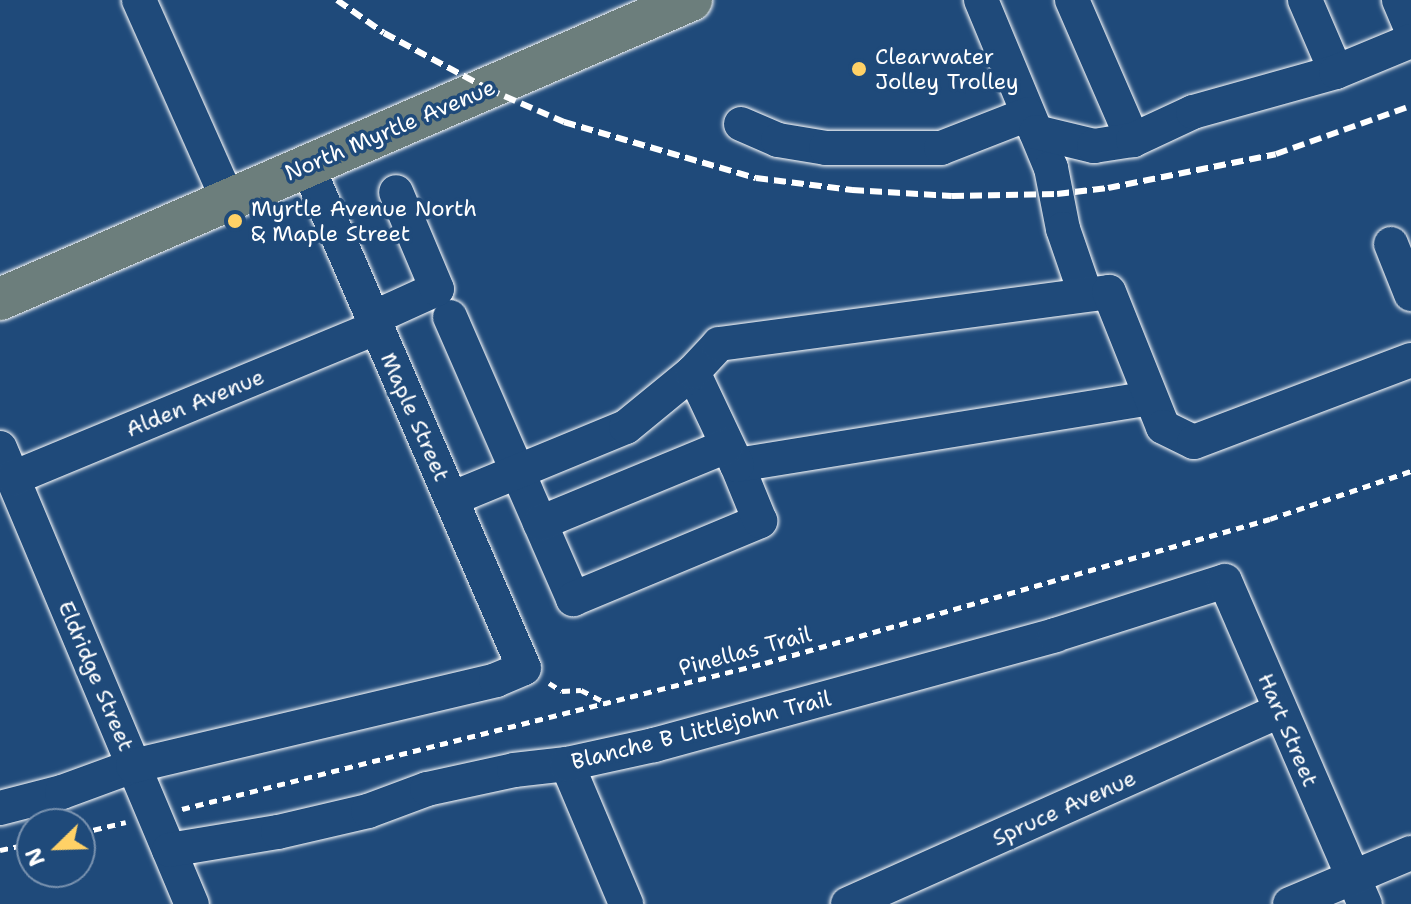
<!DOCTYPE html>
<style>
body{margin:0}
#map{position:relative;width:1411px;height:904px;overflow:hidden;background:#1f4a7a;font-family:"Shantell Sans",sans-serif}
div>[style]{position:absolute}
[style*='--x']{left:calc(var(--x)*1px);top:calc(var(--y)*1px);width:calc(var(--w)*1px);rotate:calc(var(--a)*1deg)}
.path>*{height:5px;margin-top:-2.5px;transform-origin:0;background:repeating-linear-gradient(90deg,#fff 0 8px,transparent 0 14px)}
.roads{filter:drop-shadow(0 0 2px #fff) drop-shadow(0 0 2px #fff)}
.minor>*{height:34px;margin:-17px;padding:0 17px;transform-origin:17px;border-radius:17px;background:#1f4a7a}
.major>*{height:42px;margin:-21px;padding:0 21px;transform-origin:21px;border-radius:21px;background:#6c7e7c}
.rail>*{height:6px;margin-top:-3px;transform-origin:0;background:repeating-linear-gradient(90deg,#fff 0 12px,transparent 0 18px)}
.dots>*{width:22px;height:22px;translate:-50% -50%;box-sizing:border-box;border:4px solid #1f4a7a;border-radius:50%}
span{translate:-50% -50%;white-space:nowrap;text-align:center;line-height:1.15;-webkit-text-stroke:7px #1f4a7a;paint-order:stroke}
.poi-label{font-size:22px;color:#fff}
.left{translate:0 -50%;text-align:left}
.street-label{font-size:22px;color:#fff}
.north{position:absolute;left:16px;top:808px;width:80px;height:80px;box-sizing:border-box;background:#1f4a7a;border:2px solid #7992af;border-radius:50%;rotate:247deg;font-size:22px;font-weight:700;line-height:32px;text-align:center;color:#fff}
.north::after{content:'';display:block;margin:auto;width:28px;height:36px;background:#ffd166;clip-path:polygon(50% 0,100% 100%,50% 72%,0 100%)}
</style>
<div id="map">
<div class="path">
<div style="--x:549;--y:683;--w:15;--a:32"></div>
<div style="--x:562;--y:691;--w:19;--a:-3"></div>
<div style="--x:581;--y:690;--w:30;--a:27"></div>
<div style="--x:182;--y:809;--w:601;--a:-14.06"></div>
<div style="--x:765;--y:663;--w:525;--a:-15.92"></div>
<div style="--x:1270;--y:519;--w:149;--a:-18.8"></div>
<div style="--x:80;--y:833;--w:47;--a:-13.4"></div>
<div style="--x:0;--y:850;--w:33;--a:-12"></div>
</div>
<div class="roads">
<div class="minor">
<div style="--x:139;--y:0;--w:219;--a:66"></div>
<div style="--x:981;--y:0;--w:182;--a:67.4"></div>
<div style="--x:1051;--y:168;--w:62;--a:78.9"></div>
<div style="--x:1063;--y:229;--w:68;--a:71"></div>
<div style="--x:1072;--y:0;--w:153;--a:66.5"></div>
<div style="--x:1305;--y:0;--w:78;--a:66.7"></div>
<div style="--x:1399;--y:0;--w:30;--a:67"></div>
<div style="--x:741;--y:124;--w:40;--a:23.4"></div>
<div style="--x:778;--y:140;--w:49;--a:9.5"></div>
<div style="--x:826;--y:148;--w:115;--a:0"></div>
<div style="--x:941;--y:148;--w:93;--a:-21.3"></div>
<div style="--x:1036;--y:132;--w:60;--a:13.6"></div>
<div style="--x:1094;--y:146;--w:39;--a:-9"></div>
<div style="--x:1133;--y:140;--w:66;--a:-25"></div>
<div style="--x:1193;--y:112;--w:148;--a:-15.6"></div>
<div style="--x:1336;--y:72;--w:81;--a:-22.5"></div>
<div style="--x:1391;--y:244;--w:54;--a:68.2"></div>
<div style="--x:450;--y:317;--w:308;--a:66.4"></div>
<div style="--x:573;--y:599;--w:203;--a:-22.6"></div>
<div style="--x:760;--y:521;--w:61;--a:-112.3"></div>
<div style="--x:737;--y:465;--w:418;--a:-9.2"></div>
<div style="--x:373;--y:318;--w:70;--a:-24.4"></div>
<div style="--x:437;--y:289;--w:105;--a:-112.9"></div>
<div style="--x:693;--y:372;--w:103;--a:64.7"></div>
<div style="--x:0;--y:448;--w:495;--a:67.2"></div>
<div style="--x:13;--y:478;--w:394;--a:-22.5"></div>
<div style="--x:451;--y:499;--w:189;--a:-22.4"></div>
<div style="--x:626;--y:427;--w:87;--a:-39.4"></div>
<div style="--x:693;--y:372;--w:38;--a:-47"></div>
<div style="--x:719;--y:344;--w:393;--a:-7.6"></div>
<div style="--x:1109;--y:292;--w:145;--a:68.2"></div>
<div style="--x:1163;--y:427;--w:34;--a:26"></div>
<div style="--x:1194;--y:442;--w:232;--a:-20.7"></div>
<div style="--x:540;--y:523;--w:202;--a:-22.4"></div>
<div style="--x:567;--y:764;--w:152;--a:67.1"></div>
<div style="--x:0;--y:808;--w:64;--a:-14.5"></div>
<div style="--x:62;--y:792;--w:76;--a:-20.1"></div>
<div style="--x:133;--y:766;--w:373;--a:-13.3"></div>
<div style="--x:496;--y:680;--w:30;--a:-23"></div>
<div style="--x:524;--y:668;--w:548;--a:-113.34"></div>
<div style="--x:169;--y:850;--w:110;--a:-9.4"></div>
<div style="--x:278;--y:832;--w:92;--a:-13.1"></div>
<div style="--x:368;--y:811;--w:63;--a:-20.4"></div>
<div style="--x:427;--y:789;--w:89;--a:-12.3"></div>
<div style="--x:514;--y:770;--w:53;--a:-6.5"></div>
<div style="--x:567;--y:764;--w:89;--a:-12.3"></div>
<div style="--x:654;--y:745;--w:416;--a:-15.3"></div>
<div style="--x:1055;--y:635;--w:178;--a:-17.6"></div>
<div style="--x:1225;--y:581;--w:352;--a:66.6"></div>
<div style="--x:848;--y:904;--w:472;--a:-24.1"></div>
<div style="--x:1290;--y:904;--w:131;--a:-22.9"></div>
</div>
<div class="major">
<div style="--x:0;--y:299;--w:753;--a:-23.4"></div>
</div>
</div>
<div class="rail">
<div style="--x:337;--y:0;--w:57;--a:35.1"></div>
<div style="--x:384;--y:33;--w:118;--a:28.3"></div>
<div style="--x:488;--y:89;--w:83;--a:23.5"></div>
<div style="--x:564;--y:122;--w:200;--a:16.3"></div>
<div style="--x:756;--y:178;--w:97;--a:7.1"></div>
<div style="--x:852;--y:190;--w:100;--a:3.4"></div>
<div style="--x:952;--y:196;--w:105;--a:-1.1"></div>
<div style="--x:1057;--y:194;--w:51;--a:-6.7"></div>
<div style="--x:1108;--y:188;--w:171;--a:-11.4"></div>
<div style="--x:1276;--y:154;--w:143;--a:-19.6"></div>
</div>
<div class="dots">
<div style="left:859px;top:69px;background:#ffd166"></div>
<div style="left:235px;top:221px;background:#ffd166"></div>
</div>
<div class="poi-label">
<span class="left" style="left:875px;top:69px">Clearwater<br>Jolley Trolley</span>
<span class="left" style="left:251px;top:221px">Myrtle Avenue North<br>&amp; Maple Street</span>
</div>
<div class="street-label">
<span style="left:390px;top:130px;rotate:-23deg">North Myrtle Avenue</span>
<span style="left:195px;top:403px;rotate:-22deg">Alden Avenue</span>
<span style="left:415px;top:417px;rotate:66deg">Maple Street</span>
<span style="left:745px;top:651px;rotate:-15deg">Pinellas Trail</span>
<span style="left:96px;top:676px;rotate:67deg">Eldridge Street</span>
<span style="left:701px;top:730px;rotate:-14deg">Blanche B Littlejohn Trail</span>
<span style="left:1288px;top:730px;rotate:67deg">Hart Street</span>
<span style="left:1064px;top:808px;rotate:-24deg">Spruce Avenue</span>
</div>
<div class="north">N</div>
</div>
